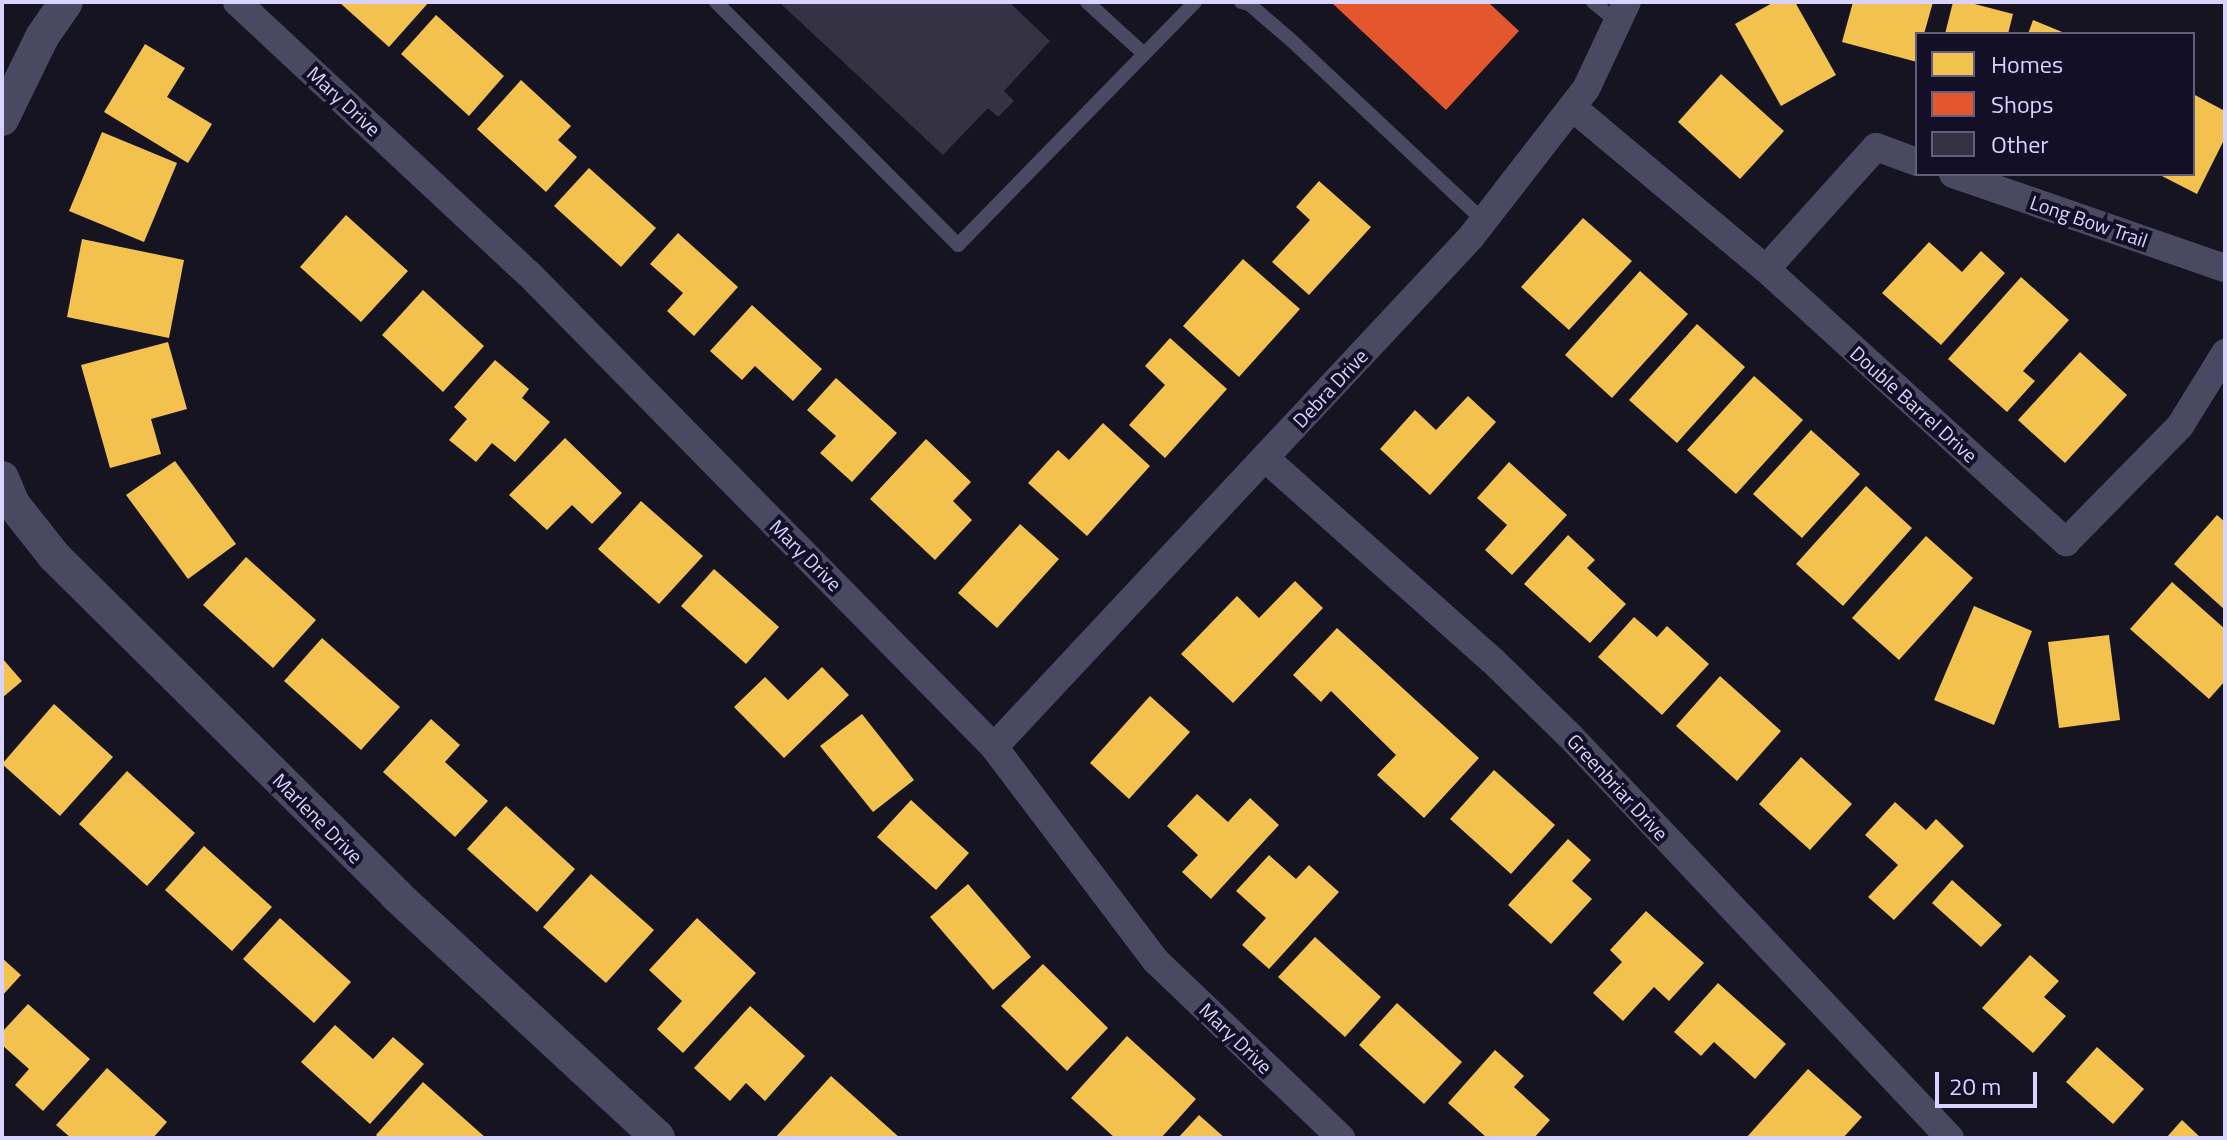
<!DOCTYPE html>
<style>
body{margin:0}
#map{position:relative;width:2227px;height:1140px;overflow:hidden;background:#161421;font-family:"Titillium Web",sans-serif}
div>[style]{position:absolute}
[style*='--x']{left:calc(var(--x)*1px);top:calc(var(--y)*1px);width:calc(var(--w)*1px);rotate:calc(var(--a)*1deg)}
.homes>*{inset:0;background:#f2c14e}
.shops>*{inset:0;background:#e4572e}
.building>*{inset:0;background:#343243}
.service>*{height:14px;margin:-7px;padding:0 7px;transform-origin:7px;border-radius:7px;background:#4a4962}
.minor>*{height:28px;margin:-14px;padding:0 14px;transform-origin:14px;border-radius:14px;background:#4a4962}
.tertiary>*{height:34px;margin:-17px;padding:0 17px;transform-origin:17px;border-radius:17px;background:#4a4962}
span{translate:-50% -50%;white-space:nowrap;text-align:center;line-height:1.15;-webkit-text-stroke:8px #130f26;paint-order:stroke}
.street-label{font-size:20px;color:#d9d4ff}
.frame{position:absolute;inset:0;border:4px solid #d9d4ff;pointer-events:none}
.legend{position:absolute;left:1915px;top:32px;width:280px;height:144px;box-sizing:border-box;background:#130f26;border:2px solid #625e7d;margin:0;padding:10px 14px;list-style:none;font-size:24px;color:#d9d4ff}
.legend li{display:flex;align-items:center;gap:16px;height:40px}
.legend b{width:40px;border:2px solid #625e7d}
.scale{position:absolute;left:1935px;top:1072px;width:102px;height:36px;box-sizing:border-box;border:4px solid #d9d4ff;border-top:0;padding-left:10px;font-size:24px;line-height:28px;white-space:nowrap;color:#d9d4ff;-webkit-text-stroke:6px #130f26;paint-order:stroke}
</style>
<div id="map">
<div class="homes">
<div style="clip-path:polygon(339px 2px,429px 2px,389px 47px)"></div>
<div style="clip-path:polygon(1774px 2px,1795px 2px,1836px 75px,1781px 106px,1735px 24px)"></div>
<div style="clip-path:polygon(1853px 2px,1933px 2px,1924px 34px,1917px 34px,1917px 62px,1842px 42px)"></div>
<div style="clip-path:polygon(1953px 2px,1967px 2px,2013px 14px,2008px 34px,1945px 34px)"></div>
<div style="clip-path:polygon(436px 15px,504px 76px,469px 116px,401px 54px)"></div>
<div style="clip-path:polygon(2033px 20px,2067px 34px,2028px 34px)"></div>
<div style="clip-path:polygon(145px 44px,185px 68px,167px 97px,212px 124px,188px 163px,104px 112px)"></div>
<div style="clip-path:polygon(1721px 74px,1784px 131px,1740px 179px,1678px 122px)"></div>
<div style="clip-path:polygon(521px 80px,571px 126px,558px 140px,577px 157px,546px 192px,477px 129px)"></div>
<div style="clip-path:polygon(2193px 94px,2225px 111px,2225px 138px,2197px 194px,2158px 174px,2193px 174px)"></div>
<div style="clip-path:polygon(102px 132px,177px 163px,144px 242px,69px 211px)"></div>
<div style="clip-path:polygon(589px 168px,656px 228px,621px 267px,554px 206px)"></div>
<div style="clip-path:polygon(1319px 181px,1371px 227px,1309px 295px,1272px 262px,1310px 220px,1296px 207px)"></div>
<div style="clip-path:polygon(346px 215px,408px 271px,361px 322px,300px 267px)"></div>
<div style="clip-path:polygon(1583px 218px,1632px 261px,1569px 330px,1521px 287px)"></div>
<div style="clip-path:polygon(678px 233px,738px 287px,694px 336px,667px 311px,683px 293px,650px 264px)"></div>
<div style="clip-path:polygon(82px 239px,184px 260px,169px 338px,67px 317px)"></div>
<div style="clip-path:polygon(1929px 242px,1962px 272px,1981px 251px,2005px 273px,1941px 345px,1882px 293px)"></div>
<div style="clip-path:polygon(1243px 259px,1300px 309px,1239px 377px,1183px 326px)"></div>
<div style="clip-path:polygon(1640px 271px,1688px 314px,1612px 398px,1565px 355px)"></div>
<div style="clip-path:polygon(2021px 277px,2069px 320px,2023px 371px,2035px 381px,2007px 412px,1948px 359px)"></div>
<div style="clip-path:polygon(423px 290px,484px 346px,443px 392px,382px 335px)"></div>
<div style="clip-path:polygon(752px 305px,822px 369px,793px 401px,755px 366px,742px 380px,710px 351px)"></div>
<div style="clip-path:polygon(1697px 324px,1745px 367px,1677px 443px,1629px 400px)"></div>
<div style="clip-path:polygon(1170px 338px,1227px 389px,1165px 458px,1129px 425px,1165px 385px,1145px 366px)"></div>
<div style="clip-path:polygon(168px 342px,187px 409px,151px 419px,161px 454px,110px 468px,81px 365px)"></div>
<div style="clip-path:polygon(2080px 352px,2127px 395px,2065px 463px,2018px 420px)"></div>
<div style="clip-path:polygon(495px 360px,529px 389px,522px 398px,550px 422px,515px 462px,492px 443px,476px 462px,449px 440px,467px 419px,454px 407px)"></div>
<div style="clip-path:polygon(1754px 376px,1803px 420px,1736px 494px,1687px 450px)"></div>
<div style="clip-path:polygon(836px 378px,897px 433px,852px 482px,820px 453px,836px 436px,807px 410px)"></div>
<div style="clip-path:polygon(1468px 396px,1496px 422px,1430px 495px,1380px 449px,1415px 410px,1436px 430px)"></div>
<div style="clip-path:polygon(1103px 423px,1150px 466px,1087px 536px,1028px 483px,1058px 450px,1069px 460px)"></div>
<div style="clip-path:polygon(1811px 430px,1860px 474px,1802px 538px,1753px 494px)"></div>
<div style="clip-path:polygon(565px 438px,622px 493px,592px 524px,572px 505px,547px 530px,509px 495px)"></div>
<div style="clip-path:polygon(926px 439px,971px 482px,953px 501px,972px 520px,935px 560px,870px 499px)"></div>
<div style="clip-path:polygon(175px 461px,236px 544px,188px 579px,126px 495px)"></div>
<div style="clip-path:polygon(1509px 462px,1567px 515px,1512px 575px,1485px 550px,1507px 525px,1477px 498px)"></div>
<div style="clip-path:polygon(1866px 486px,1912px 528px,1843px 606px,1796px 564px)"></div>
<div style="clip-path:polygon(641px 501px,703px 556px,659px 604px,598px 549px)"></div>
<div style="clip-path:polygon(2217px 515px,2225px 522px,2225px 610px,2174px 564px)"></div>
<div style="clip-path:polygon(1020px 524px,1059px 559px,997px 628px,958px 593px)"></div>
<div style="clip-path:polygon(1568px 535px,1595px 560px,1587px 568px,1626px 604px,1590px 643px,1524px 584px)"></div>
<div style="clip-path:polygon(1926px 536px,1973px 578px,1899px 660px,1852px 618px)"></div>
<div style="clip-path:polygon(246px 557px,316px 620px,273px 668px,203px 605px)"></div>
<div style="clip-path:polygon(714px 569px,779px 627px,746px 664px,681px 606px)"></div>
<div style="clip-path:polygon(1295px 581px,1323px 608px,1233px 703px,1181px 654px,1237px 596px,1259px 618px)"></div>
<div style="clip-path:polygon(2172px 582px,2225px 629px,2225px 681px,2209px 699px,2130px 629px)"></div>
<div style="clip-path:polygon(1974px 606px,2032px 631px,1994px 725px,1934px 700px)"></div>
<div style="clip-path:polygon(1634px 617px,1657px 637px,1667px 626px,1709px 664px,1662px 715px,1598px 657px)"></div>
<div style="clip-path:polygon(1337px 628px,1479px 758px,1424px 818px,1377px 775px,1396px 755px,1331px 691px,1321px 702px,1293px 675px)"></div>
<div style="clip-path:polygon(2109px 635px,2120px 720px,2059px 728px,2048px 642px)"></div>
<div style="clip-path:polygon(322px 638px,400px 707px,361px 750px,284px 681px)"></div>
<div style="clip-path:polygon(2px 658px,22px 681px,2px 698px)"></div>
<div style="clip-path:polygon(822px 667px,849px 695px,784px 758px,734px 707px,765px 677px,788px 700px)"></div>
<div style="clip-path:polygon(1720px 676px,1781px 731px,1737px 781px,1676px 726px)"></div>
<div style="clip-path:polygon(1150px 696px,1190px 732px,1129px 799px,1090px 763px)"></div>
<div style="clip-path:polygon(54px 704px,113px 757px,60px 816px,2px 764px)"></div>
<div style="clip-path:polygon(862px 714px,914px 780px,873px 812px,820px 746px)"></div>
<div style="clip-path:polygon(431px 719px,460px 745px,445px 762px,488px 801px,455px 837px,383px 772px)"></div>
<div style="clip-path:polygon(1801px 757px,1852px 804px,1810px 850px,1759px 804px)"></div>
<div style="clip-path:polygon(1494px 770px,1555px 825px,1511px 874px,1450px 819px)"></div>
<div style="clip-path:polygon(127px 771px,195px 833px,147px 886px,79px 824px)"></div>
<div style="clip-path:polygon(1197px 794px,1228px 822px,1250px 798px,1279px 825px,1211px 899px,1182px 872px,1198px 855px,1167px 826px)"></div>
<div style="clip-path:polygon(911px 800px,969px 853px,936px 890px,877px 837px)"></div>
<div style="clip-path:polygon(1895px 802px,1926px 830px,1936px 819px,1964px 846px,1894px 920px,1868px 897px,1898px 865px,1865px 835px)"></div>
<div style="clip-path:polygon(506px 806px,575px 869px,537px 912px,467px 849px)"></div>
<div style="clip-path:polygon(1568px 839px,1591px 860px,1572px 881px,1592px 899px,1551px 944px,1508px 905px)"></div>
<div style="clip-path:polygon(204px 846px,272px 907px,232px 951px,165px 890px)"></div>
<div style="clip-path:polygon(1269px 855px,1296px 879px,1309px 865px,1339px 892px,1269px 969px,1242px 945px,1266px 918px,1236px 891px)"></div>
<div style="clip-path:polygon(591px 874px,654px 930px,606px 983px,543px 927px)"></div>
<div style="clip-path:polygon(1952px 880px,2002px 925px,1981px 947px,1932px 903px)"></div>
<div style="clip-path:polygon(968px 884px,1031px 957px,993px 990px,930px 917px)"></div>
<div style="clip-path:polygon(1646px 911px,1704px 963px,1669px 1001px,1654px 987px,1623px 1021px,1593px 993px,1622px 962px,1610px 950px)"></div>
<div style="clip-path:polygon(280px 918px,351px 982px,314px 1023px,243px 959px)"></div>
<div style="clip-path:polygon(697px 918px,756px 973px,683px 1053px,657px 1029px,682px 1001px,649px 970px)"></div>
<div style="clip-path:polygon(1315px 937px,1381px 997px,1345px 1037px,1278px 977px)"></div>
<div style="clip-path:polygon(2030px 955px,2059px 981px,2044px 997px,2066px 1016px,2033px 1053px,1982px 1008px)"></div>
<div style="clip-path:polygon(2px 958px,21px 975px,2px 996px)"></div>
<div style="clip-path:polygon(1043px 964px,1108px 1028px,1067px 1071px,1001px 1006px)"></div>
<div style="clip-path:polygon(1718px 983px,1786px 1044px,1755px 1079px,1714px 1042px,1701px 1056px,1674px 1032px)"></div>
<div style="clip-path:polygon(1397px 1003px,1462px 1062px,1424px 1104px,1359px 1045px)"></div>
<div style="clip-path:polygon(28px 1004px,90px 1059px,43px 1111px,15px 1085px,29px 1069px,2px 1045px,2px 1032px)"></div>
<div style="clip-path:polygon(750px 1006px,805px 1056px,765px 1101px,746px 1083px,730px 1101px,694px 1068px)"></div>
<div style="clip-path:polygon(335px 1025px,373px 1059px,393px 1037px,424px 1064px,370px 1124px,301px 1062px)"></div>
<div style="clip-path:polygon(1127px 1036px,1196px 1099px,1161px 1138px,1115px 1138px,1071px 1098px)"></div>
<div style="clip-path:polygon(2097px 1047px,2144px 1089px,2113px 1124px,2066px 1082px)"></div>
<div style="clip-path:polygon(1495px 1050px,1524px 1076px,1514px 1087px,1550px 1120px,1534px 1138px,1487px 1138px,1448px 1103px)"></div>
<div style="clip-path:polygon(107px 1068px,167px 1122px,153px 1138px,71px 1138px,56px 1125px)"></div>
<div style="clip-path:polygon(1808px 1069px,1862px 1117px,1843px 1138px,1746px 1138px)"></div>
<div style="clip-path:polygon(831px 1076px,900px 1138px,775px 1138px)"></div>
<div style="clip-path:polygon(423px 1082px,486px 1138px,379px 1138px,376px 1135px)"></div>
<div style="clip-path:polygon(1199px 1115px,1225px 1138px,1178px 1138px)"></div>
<div style="clip-path:polygon(2182px 1120px,2201px 1138px,2166px 1138px)"></div>
</div>
<div class="shops">
<div style="clip-path:polygon(1331px 2px,1488px 2px,1519px 31px,1446px 110px)"></div>
</div>
<div class="building">
<div style="clip-path:polygon(779px 2px,1009px 2px,1050px 41px,1004px 91px,1014px 101px,998px 117px,988px 108px,943px 155px)"></div>
</div>
<div class="service">
<div style="--x:716;--y:2;--w:343;--a:45.1"></div>
<div style="--x:958;--y:245;--w:339;--a:-45.7"></div>
<div style="--x:1087;--y:2;--w:77;--a:42.4"></div>
<div style="--x:1241;--y:2;--w:8;--a:14"></div>
<div style="--x:1249;--y:4;--w:55;--a:40.6"></div>
<div style="--x:1291;--y:40;--w:265;--a:43.2"></div>
<div style="--x:1593;--y:2;--w:32;--a:39"></div>
</div>
<div class="minor">
<div style="--x:237;--y:2;--w:399;--a:43"></div>
<div style="--x:529;--y:274;--w:663;--a:45.49"></div>
<div style="--x:994;--y:747;--w:268;--a:52.9"></div>
<div style="--x:1156;--y:961;--w:256;--a:43.7"></div>
<div style="--x:1572;--y:107;--w:253;--a:39.9"></div>
<div style="--x:1766;--y:269;--w:406;--a:42.3"></div>
<div style="--x:2066;--y:542;--w:163;--a:-45.5"></div>
<div style="--x:2180;--y:426;--w:86;--a:-58.3"></div>
<div style="--x:1953;--y:174;--w:288;--a:19.1"></div>
<div style="--x:1766;--y:269;--w:164;--a:-48"></div>
<div style="--x:1876;--y:147;--w:44;--a:20.1"></div>
<div style="--x:1265;--y:458;--w:304;--a:41.7"></div>
<div style="--x:1492;--y:660;--w:109;--a:44.3"></div>
<div style="--x:1570;--y:736;--w:553;--a:46.61"></div>
<div style="--x:994;--y:747;--w:698;--a:-46.91"></div>
<div style="--x:1471;--y:237;--w:187;--a:-52.2"></div>
<div style="--x:1586;--y:89;--w:96;--a:-64.8"></div>
</div>
<div class="tertiary">
<div style="--x:2;--y:119;--w:91;--a:-64"></div>
<div style="--x:42;--y:37;--w:42;--a:-55.6"></div>
<div style="--x:2;--y:478;--w:28;--a:67"></div>
<div style="--x:13;--y:504;--w:66;--a:51.7"></div>
<div style="--x:54;--y:556;--w:482;--a:44.7"></div>
<div style="--x:396;--y:895;--w:357;--a:42.8"></div>
</div>
<div class="street-label">
<span style="left:344px;top:101px;rotate:43deg">Mary Drive</span>
<span style="left:2089px;top:221px;rotate:19deg">Long Bow Trail</span>
<span style="left:1330px;top:388px;rotate:-47deg">Debra Drive</span>
<span style="left:1914px;top:404px;rotate:42deg">Double Barrel Drive</span>
<span style="left:806px;top:555px;rotate:45deg">Mary Drive</span>
<span style="left:1618px;top:787px;rotate:47deg">Greenbriar Drive</span>
<span style="left:318px;top:818px;rotate:45deg">Marlene Drive</span>
<span style="left:1236px;top:1038px;rotate:44deg">Mary Drive</span>
</div>
<div class="frame"></div>
<ul class="legend">
<li><b style="height:22px;background:#f2c14e"></b>Homes</li>
<li><b style="height:22px;background:#e4572e"></b>Shops</li>
<li><b style="height:22px;background:#343243"></b>Other</li>
</ul>
<div class="scale">20 m</div>
</div>
